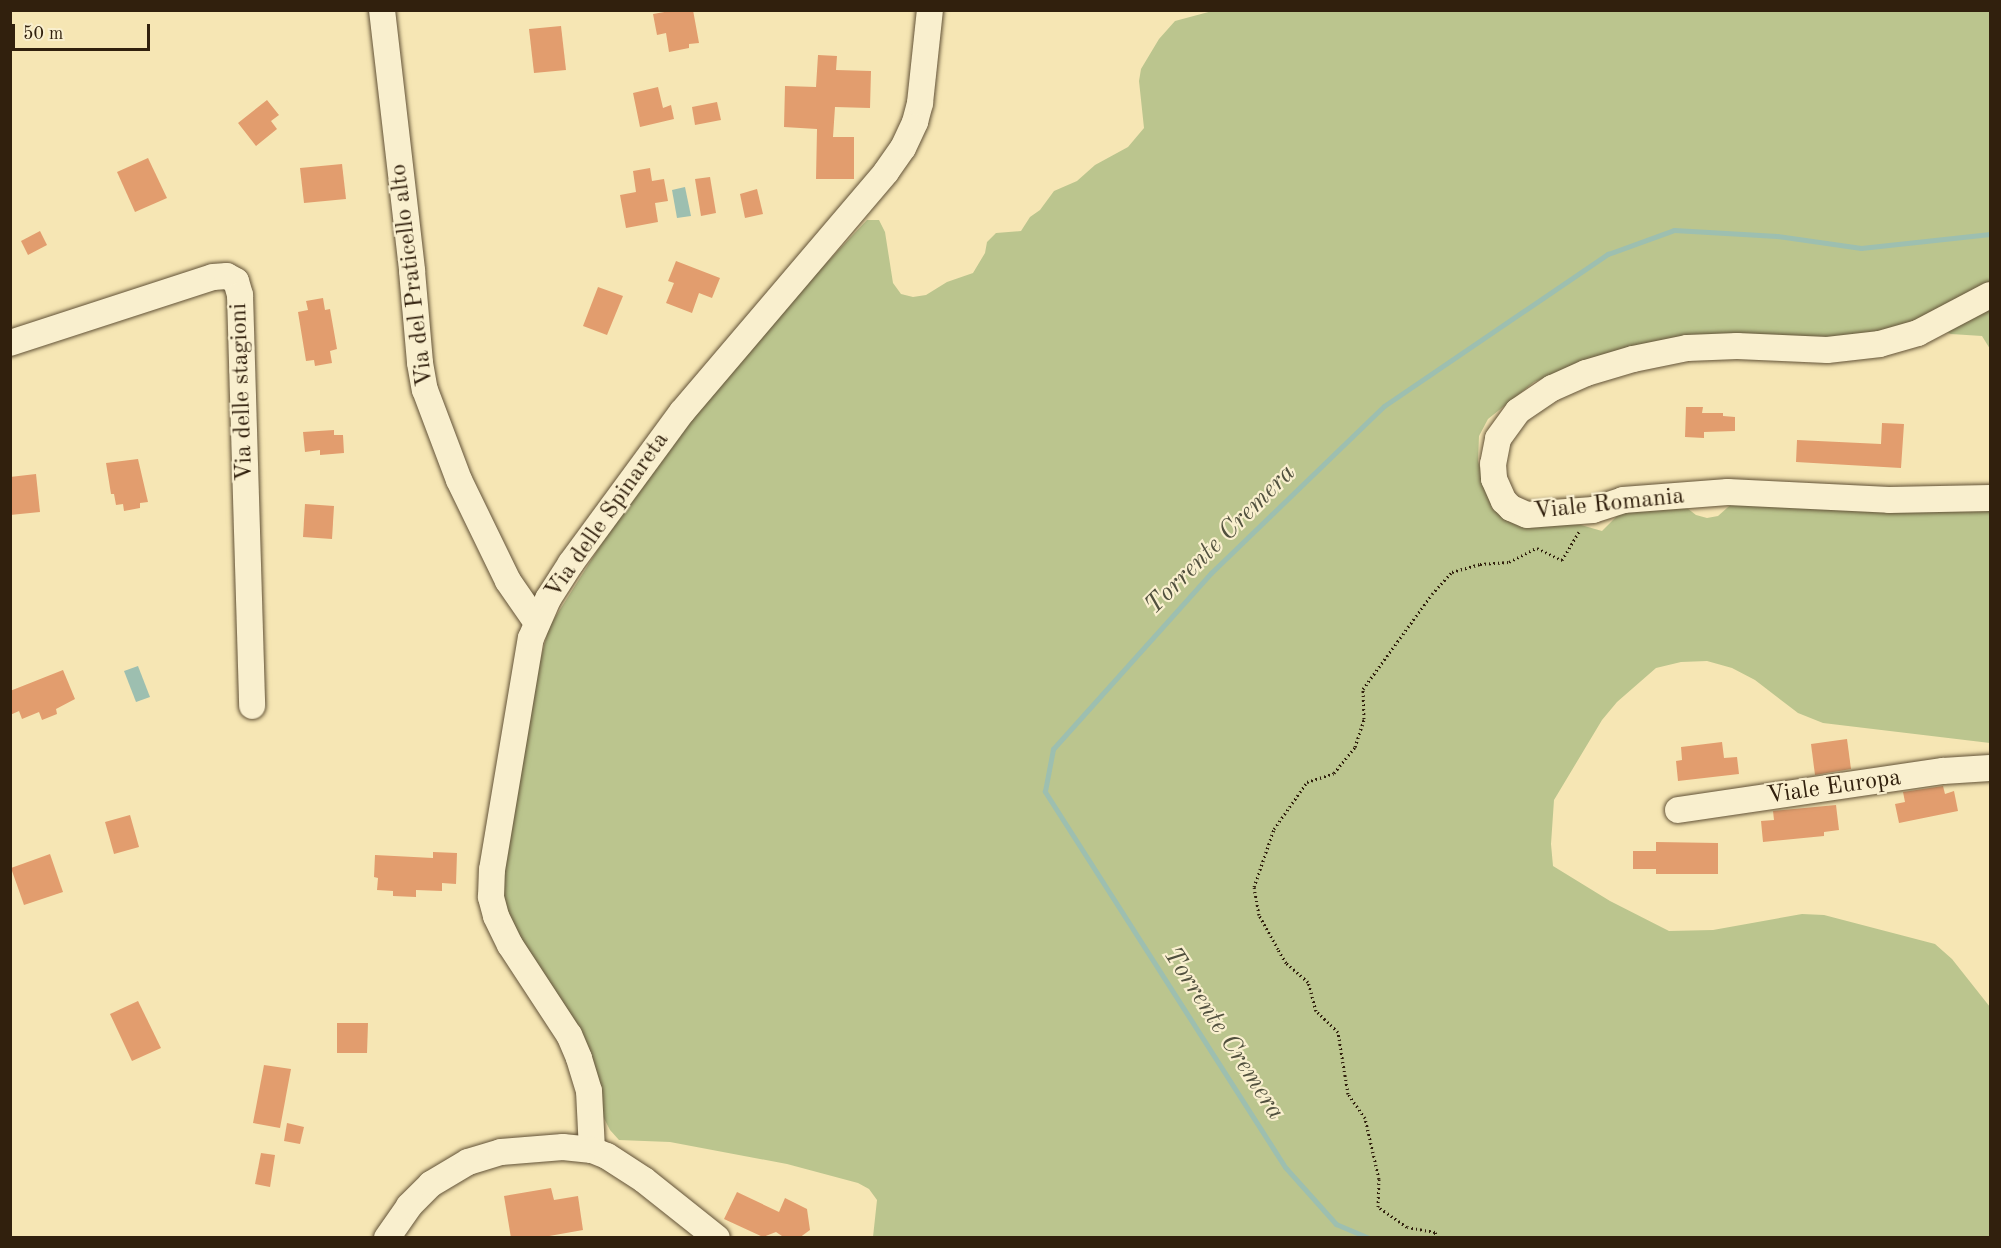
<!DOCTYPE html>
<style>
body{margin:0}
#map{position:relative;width:2001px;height:1248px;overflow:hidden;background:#f6e6b4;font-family:"Old Standard TT",serif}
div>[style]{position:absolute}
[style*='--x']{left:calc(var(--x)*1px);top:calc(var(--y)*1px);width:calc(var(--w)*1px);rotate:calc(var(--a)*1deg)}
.green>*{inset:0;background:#bbc58e}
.water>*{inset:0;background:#9dbfb0}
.stream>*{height:5px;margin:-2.5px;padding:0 2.5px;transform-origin:2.5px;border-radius:2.5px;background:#9dbfb0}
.building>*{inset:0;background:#e29d6e}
.path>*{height:3px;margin-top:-1.5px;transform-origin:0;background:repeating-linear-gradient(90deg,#31200d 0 1.5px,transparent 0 4.5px)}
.roads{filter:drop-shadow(0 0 2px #625237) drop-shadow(0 0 2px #625237)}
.minor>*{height:26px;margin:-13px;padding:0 13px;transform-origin:13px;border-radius:13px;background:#f9efce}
span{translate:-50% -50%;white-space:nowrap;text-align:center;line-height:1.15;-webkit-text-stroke:4.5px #f9efce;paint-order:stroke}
.street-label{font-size:24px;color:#31200d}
.water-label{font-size:26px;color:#51503e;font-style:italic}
.frame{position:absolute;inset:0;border:12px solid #31200d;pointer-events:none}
.scale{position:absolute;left:12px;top:24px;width:138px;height:27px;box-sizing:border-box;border:3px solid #31200d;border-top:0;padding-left:8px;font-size:18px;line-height:21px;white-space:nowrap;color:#31200d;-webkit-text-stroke:4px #f9efce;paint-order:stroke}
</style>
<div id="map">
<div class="green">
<div style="clip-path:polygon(1216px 10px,1990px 11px,1990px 349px,1982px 336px,1951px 334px,1921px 323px,1827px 341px,1590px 360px,1534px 382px,1488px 419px,1479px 436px,1478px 461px,1492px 508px,1509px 521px,1581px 525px,1602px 531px,1619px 514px,1630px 509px,1687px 508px,1696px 515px,1707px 518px,1718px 516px,1736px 500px,1990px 507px,1990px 743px,1823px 723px,1798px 713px,1755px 680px,1732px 668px,1707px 661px,1681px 662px,1656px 668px,1617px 702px,1602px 720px,1554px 800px,1551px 844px,1553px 866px,1610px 901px,1669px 931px,1713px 930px,1802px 914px,1824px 915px,1935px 944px,1952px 959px,1990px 1007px,1990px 1237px,873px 1237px,877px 1200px,869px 1189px,858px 1183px,787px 1164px,670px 1142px,619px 1140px,610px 1130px,512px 939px,499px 890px,534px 684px,549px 627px,621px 513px,713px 383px,867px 220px,879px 220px,885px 232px,893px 283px,901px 294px,913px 297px,926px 295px,947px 282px,973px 273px,985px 253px,987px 242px,996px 233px,1021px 231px,1030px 217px,1040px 210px,1054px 191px,1077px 181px,1095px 165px,1128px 147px,1144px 128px,1139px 81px,1141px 69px,1159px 39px,1175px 21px)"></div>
</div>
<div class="water">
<div style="clip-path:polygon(685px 187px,691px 216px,677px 218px,672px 190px)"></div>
<div style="clip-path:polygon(138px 666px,150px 697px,136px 702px,124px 671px)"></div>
</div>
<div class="stream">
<div style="--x:1369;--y:1238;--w:36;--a:-157"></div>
<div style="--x:1336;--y:1224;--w:76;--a:-131.8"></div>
<div style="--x:1285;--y:1167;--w:446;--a:-122.6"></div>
<div style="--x:1045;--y:791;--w:43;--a:-79.2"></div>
<div style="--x:1053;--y:749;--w:237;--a:-48.1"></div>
<div style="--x:1211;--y:573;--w:240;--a:-44"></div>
<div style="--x:1384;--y:406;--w:271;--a:-34.2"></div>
<div style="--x:1608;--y:254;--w:70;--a:-20"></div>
<div style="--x:1674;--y:230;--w:103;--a:3.3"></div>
<div style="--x:1777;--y:236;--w:85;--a:8.1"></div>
<div style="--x:1861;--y:248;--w:130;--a:-6.2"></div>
</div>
<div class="building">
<div style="clip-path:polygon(676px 10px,693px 10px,699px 43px,689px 44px,689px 48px,669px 52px,666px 33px,657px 35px,653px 14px)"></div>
<div style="clip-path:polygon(561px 26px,566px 70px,534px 73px,529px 29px)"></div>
<div style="clip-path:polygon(818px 55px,837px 56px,836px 70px,871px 71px,870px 108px,835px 107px,833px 137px,854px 137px,854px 179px,816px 179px,817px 129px,784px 127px,785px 86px,816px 87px)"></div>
<div style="clip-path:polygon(658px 87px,663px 108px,671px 105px,674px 119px,640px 127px,633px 93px)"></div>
<div style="clip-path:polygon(267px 100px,279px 115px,271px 121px,277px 129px,256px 146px,238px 123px)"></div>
<div style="clip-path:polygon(717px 102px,721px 120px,695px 125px,692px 107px)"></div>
<div style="clip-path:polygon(148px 158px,167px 198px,135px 212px,117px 172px)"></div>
<div style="clip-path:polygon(342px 164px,346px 199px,304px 203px,300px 168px)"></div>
<div style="clip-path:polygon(650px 168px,652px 181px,664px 179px,668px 201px,655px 203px,658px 222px,626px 228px,620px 195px,636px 192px,633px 171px)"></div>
<div style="clip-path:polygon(710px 177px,716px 213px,701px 216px,695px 179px)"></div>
<div style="clip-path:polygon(757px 189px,763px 214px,745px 218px,740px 194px)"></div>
<div style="clip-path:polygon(40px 231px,47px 245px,28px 255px,21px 241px)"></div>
<div style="clip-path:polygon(676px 261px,720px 278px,712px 298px,699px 293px,692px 313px,666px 303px,674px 283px,668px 281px)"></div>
<div style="clip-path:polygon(598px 287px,623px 296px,607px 335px,583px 326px)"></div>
<div style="clip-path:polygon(323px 298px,325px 310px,330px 309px,337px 349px,330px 351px,332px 363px,315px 366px,314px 360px,306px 361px,298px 312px,308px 310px,306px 301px)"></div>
<div style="clip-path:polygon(1686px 407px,1703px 407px,1702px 413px,1723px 413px,1723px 416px,1735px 417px,1735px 431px,1704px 432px,1704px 438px,1685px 437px)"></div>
<div style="clip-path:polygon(1882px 423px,1904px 424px,1901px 468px,1796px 462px,1797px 440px,1881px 444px)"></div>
<div style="clip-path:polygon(334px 430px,334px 435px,343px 435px,344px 453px,320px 455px,320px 450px,305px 452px,303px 432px)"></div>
<div style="clip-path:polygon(138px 459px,148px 502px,140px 503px,140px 508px,124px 511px,123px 504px,116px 505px,114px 494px,111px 494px,106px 463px)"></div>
<div style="clip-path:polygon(36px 474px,40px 512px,10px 515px,10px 477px)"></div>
<div style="clip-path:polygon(305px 504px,334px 506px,332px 539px,303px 537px)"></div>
<div style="clip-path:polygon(63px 670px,75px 699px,56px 709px,57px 714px,42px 720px,39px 712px,22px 719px,19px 711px,10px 715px,10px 691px)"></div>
<div style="clip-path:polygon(1847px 739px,1851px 769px,1815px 775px,1811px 744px)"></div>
<div style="clip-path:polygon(1722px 742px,1724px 758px,1737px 757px,1739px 774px,1678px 781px,1676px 761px,1682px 760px,1681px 747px)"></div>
<div style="clip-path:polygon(1943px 786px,1945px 794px,1954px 791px,1958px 811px,1899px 823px,1895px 804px,1905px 802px,1903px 792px)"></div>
<div style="clip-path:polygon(1836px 805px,1839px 830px,1824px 832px,1824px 836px,1763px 842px,1761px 821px,1774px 820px,1773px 811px)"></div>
<div style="clip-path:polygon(130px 815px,139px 847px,114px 854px,105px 822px)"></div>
<div style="clip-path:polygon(1656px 842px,1718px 843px,1718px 874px,1656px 874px,1656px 869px,1633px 869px,1633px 851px,1656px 851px)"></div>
<div style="clip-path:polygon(433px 852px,457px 853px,456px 884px,442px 883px,442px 891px,416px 890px,416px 897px,393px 896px,393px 891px,377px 890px,378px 878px,374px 877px,375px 855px,433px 858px)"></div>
<div style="clip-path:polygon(50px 854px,63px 892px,24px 905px,11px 868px)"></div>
<div style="clip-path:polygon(138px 1001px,161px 1048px,132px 1061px,110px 1014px)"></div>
<div style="clip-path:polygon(337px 1023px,368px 1023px,367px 1053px,337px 1053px)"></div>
<div style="clip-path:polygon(264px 1065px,291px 1069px,280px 1128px,253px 1123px)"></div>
<div style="clip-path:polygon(287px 1123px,304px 1127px,300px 1144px,284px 1141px)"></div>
<div style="clip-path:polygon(261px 1153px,275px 1155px,270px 1187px,255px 1184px)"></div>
<div style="clip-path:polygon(551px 1188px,554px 1200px,578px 1196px,583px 1230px,538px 1238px,511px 1238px,504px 1196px)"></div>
<div style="clip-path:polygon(737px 1192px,779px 1212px,785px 1198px,807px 1209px,810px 1230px,799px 1238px,785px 1238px,776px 1232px,763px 1237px,724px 1219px)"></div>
</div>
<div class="path">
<div style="--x:1437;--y:1238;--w:6;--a:-108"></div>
<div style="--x:1435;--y:1232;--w:28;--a:-170"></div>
<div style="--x:1407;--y:1227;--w:35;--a:-145"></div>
<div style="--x:1378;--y:1207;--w:28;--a:-88"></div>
<div style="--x:1379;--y:1179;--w:63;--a:-102.9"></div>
<div style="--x:1365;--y:1118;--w:29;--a:-125"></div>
<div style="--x:1348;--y:1094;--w:63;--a:-99.2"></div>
<div style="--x:1338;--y:1032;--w:30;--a:-136"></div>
<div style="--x:1316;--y:1011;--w:30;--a:-105"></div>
<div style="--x:1308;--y:982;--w:29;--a:-139"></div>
<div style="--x:1286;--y:963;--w:16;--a:-120"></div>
<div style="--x:1278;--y:949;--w:39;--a:-119"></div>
<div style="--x:1259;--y:915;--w:28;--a:-100"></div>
<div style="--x:1254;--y:887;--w:61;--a:-71"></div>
<div style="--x:1274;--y:829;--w:57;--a:-54.9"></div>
<div style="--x:1307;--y:782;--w:28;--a:-18"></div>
<div style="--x:1334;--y:773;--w:33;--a:-51"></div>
<div style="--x:1355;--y:747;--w:29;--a:-72"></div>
<div style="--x:1364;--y:719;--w:30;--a:-92"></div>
<div style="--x:1363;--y:689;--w:117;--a:-54"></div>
<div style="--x:1432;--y:594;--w:30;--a:-48"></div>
<div style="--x:1452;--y:572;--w:29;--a:-16"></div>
<div style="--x:1480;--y:564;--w:29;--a:-4"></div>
<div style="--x:1509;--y:562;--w:31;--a:-27"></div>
<div style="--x:1537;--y:548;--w:28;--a:26"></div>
<div style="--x:1562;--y:560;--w:33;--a:-59"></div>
</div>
<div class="roads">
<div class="minor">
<div style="--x:382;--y:10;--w:263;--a:83.4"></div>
<div style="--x:412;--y:271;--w:92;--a:85"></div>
<div style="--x:420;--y:363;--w:27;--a:80"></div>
<div style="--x:425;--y:390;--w:96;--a:69.3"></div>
<div style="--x:459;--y:480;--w:112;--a:64.1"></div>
<div style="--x:508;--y:581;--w:51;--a:55.4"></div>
<div style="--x:1990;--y:295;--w:81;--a:152.2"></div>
<div style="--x:1918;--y:333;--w:40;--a:164"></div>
<div style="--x:1880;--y:344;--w:53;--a:173.5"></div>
<div style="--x:1827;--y:350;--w:90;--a:-177.5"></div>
<div style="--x:1737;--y:346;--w:50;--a:177.7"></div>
<div style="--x:1687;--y:348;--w:55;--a:168.5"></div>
<div style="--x:1633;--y:359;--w:49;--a:163.4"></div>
<div style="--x:1586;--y:373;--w:37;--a:156"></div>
<div style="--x:1552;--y:388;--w:41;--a:145.9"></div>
<div style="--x:1518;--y:411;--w:34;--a:126"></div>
<div style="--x:1498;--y:439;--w:25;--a:101"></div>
<div style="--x:1493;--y:464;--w:15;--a:86"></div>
<div style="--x:1494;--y:479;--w:24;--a:66"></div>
<div style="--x:1504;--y:501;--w:10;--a:45"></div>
<div style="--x:1511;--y:508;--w:17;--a:24"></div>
<div style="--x:1527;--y:515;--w:66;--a:-4.3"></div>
<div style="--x:1593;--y:510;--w:32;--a:-18"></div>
<div style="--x:1623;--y:500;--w:105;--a:-4.4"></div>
<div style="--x:1728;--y:492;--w:161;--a:2.8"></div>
<div style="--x:1889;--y:500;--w:101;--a:-1.1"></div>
<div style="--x:10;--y:343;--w:213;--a:-18"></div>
<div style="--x:213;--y:277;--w:14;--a:-4"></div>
<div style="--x:227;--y:276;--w:10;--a:29"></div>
<div style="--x:236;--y:281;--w:15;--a:74"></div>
<div style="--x:240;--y:295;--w:411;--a:88.3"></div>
<div style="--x:1678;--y:810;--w:268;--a:-8.4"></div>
<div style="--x:1943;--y:771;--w:47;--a:-3.7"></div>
<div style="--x:592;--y:1150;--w:59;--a:-92.9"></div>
<div style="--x:589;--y:1091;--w:34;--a:-107"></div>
<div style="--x:579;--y:1058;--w:25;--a:-113"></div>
<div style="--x:569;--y:1035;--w:108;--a:-123.2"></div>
<div style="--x:510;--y:945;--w:32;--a:-116"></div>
<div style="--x:496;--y:916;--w:20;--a:-105"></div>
<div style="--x:491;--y:897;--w:27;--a:-88"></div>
<div style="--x:492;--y:870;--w:235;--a:-80.5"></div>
<div style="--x:531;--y:638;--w:43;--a:-66.4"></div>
<div style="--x:548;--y:599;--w:43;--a:-57.4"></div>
<div style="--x:571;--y:563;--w:187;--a:-53.7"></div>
<div style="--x:682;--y:412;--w:315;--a:-49.6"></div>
<div style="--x:886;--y:172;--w:29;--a:-55"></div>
<div style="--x:903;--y:148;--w:29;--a:-65"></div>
<div style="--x:915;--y:122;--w:20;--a:-75"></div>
<div style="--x:920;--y:103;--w:94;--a:-83.9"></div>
<div style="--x:387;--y:1238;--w:39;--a:-55"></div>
<div style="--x:409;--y:1206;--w:31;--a:-45"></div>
<div style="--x:431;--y:1184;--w:43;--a:-30.7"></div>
<div style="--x:468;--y:1162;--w:34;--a:-17"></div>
<div style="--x:501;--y:1152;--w:62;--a:-4.6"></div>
<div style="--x:563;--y:1147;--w:29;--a:6"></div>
<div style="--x:592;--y:1150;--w:16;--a:22"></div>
<div style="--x:607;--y:1156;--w:44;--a:33"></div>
<div style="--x:644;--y:1180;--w:93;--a:38.5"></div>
</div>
</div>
<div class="street-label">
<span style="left:413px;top:275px;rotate:-97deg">Via del Praticello alto</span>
<span style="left:243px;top:392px;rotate:-92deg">Via delle stagioni</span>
<span style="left:1609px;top:505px;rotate:-6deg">Viale Romania</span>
<span style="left:608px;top:516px;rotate:-55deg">Via delle Spinareta</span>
<span style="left:1834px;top:788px;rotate:-8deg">Viale Europa</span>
</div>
<div class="water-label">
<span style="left:1221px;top:540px;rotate:-45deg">Torrente Cremera</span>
<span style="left:1223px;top:1034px;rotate:57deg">Torrente Cremera</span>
</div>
<div class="frame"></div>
<div class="scale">50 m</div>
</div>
